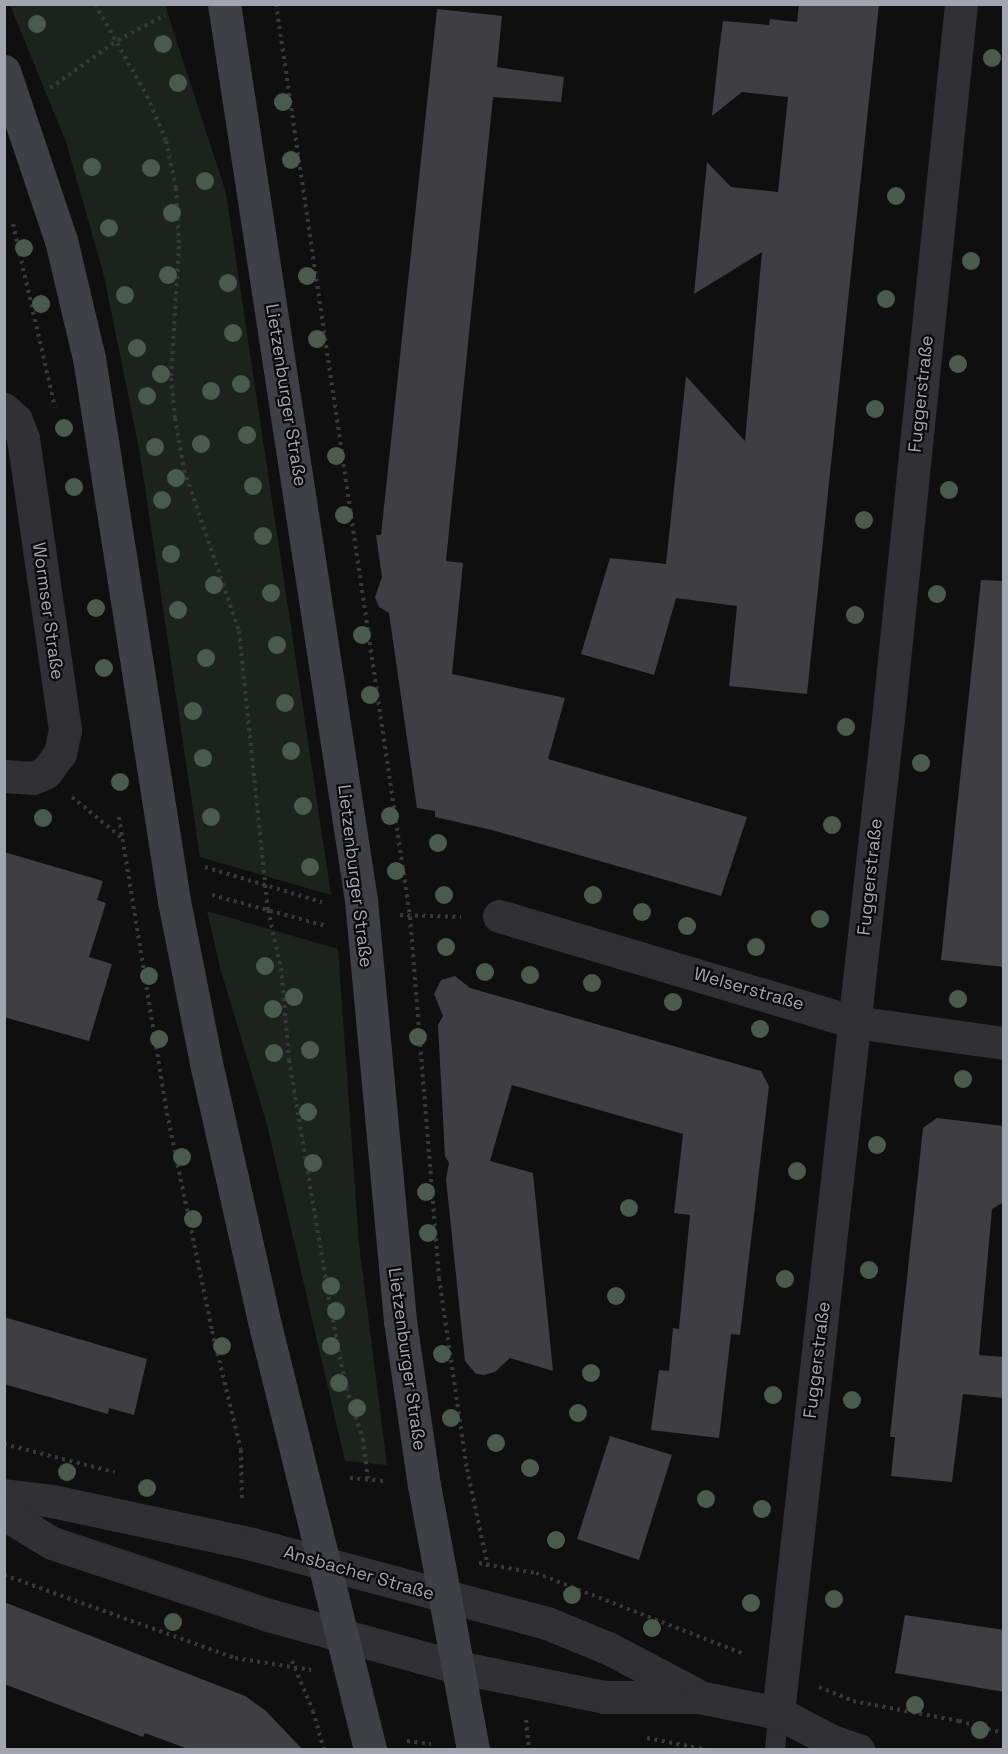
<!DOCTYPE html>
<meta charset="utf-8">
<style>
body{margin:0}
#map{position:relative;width:1008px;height:1754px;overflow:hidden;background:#0f0f10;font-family:"Space Grotesk",sans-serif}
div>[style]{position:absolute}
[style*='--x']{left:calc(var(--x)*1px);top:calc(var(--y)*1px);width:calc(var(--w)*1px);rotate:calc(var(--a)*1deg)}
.green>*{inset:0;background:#1c231d}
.building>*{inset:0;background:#3f3f43}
.path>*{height:4px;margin-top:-2px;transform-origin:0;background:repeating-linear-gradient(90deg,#37383c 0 3px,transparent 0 7.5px)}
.service>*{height:20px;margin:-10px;padding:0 10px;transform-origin:10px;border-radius:10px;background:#313135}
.minor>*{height:33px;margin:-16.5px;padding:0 16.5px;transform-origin:16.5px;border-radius:16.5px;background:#313135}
.secondary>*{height:33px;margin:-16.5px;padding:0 16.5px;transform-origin:16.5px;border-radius:16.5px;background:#3f4045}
.trees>*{width:18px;height:18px;margin:-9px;border-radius:50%;background:#4a5b4d}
span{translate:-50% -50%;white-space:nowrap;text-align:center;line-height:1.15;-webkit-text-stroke:4.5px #0b0a0b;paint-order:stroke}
.street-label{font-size:18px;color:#a2a5b0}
.frame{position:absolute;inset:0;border:6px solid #a2a5b0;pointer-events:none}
</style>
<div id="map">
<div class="green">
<div style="clip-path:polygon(10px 5px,165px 5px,226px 193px,331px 895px,200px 857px,140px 454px,104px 276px,66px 142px)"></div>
<div style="clip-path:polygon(207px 911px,338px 949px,359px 1244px,387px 1465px,345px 1461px,267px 1125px,220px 967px)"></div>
</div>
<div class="building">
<div style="clip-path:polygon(799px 4px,879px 4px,807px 694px,729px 686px,737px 606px,676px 598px,654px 675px,581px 654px,610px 558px,666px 564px,686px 376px,745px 441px,762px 252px,694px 294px,707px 162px,731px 187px,778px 192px,788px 97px,742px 92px,712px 116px,719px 51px,723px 21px,769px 25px,770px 19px,797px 22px)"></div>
<div style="clip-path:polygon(437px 9px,502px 16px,497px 67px,564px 77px,561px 102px,493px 97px,446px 561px,463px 563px,452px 674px,565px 698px,548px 759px,747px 817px,721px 896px,492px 830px,435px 817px,435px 811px,417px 808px,389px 613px,379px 607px,375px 597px,382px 577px,376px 535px,381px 535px)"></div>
<div style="clip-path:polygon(981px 580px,1004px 581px,1004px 967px,941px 960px)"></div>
<div style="clip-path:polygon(4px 852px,103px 881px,97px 900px,106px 903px,89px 957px,112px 964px,89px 1041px,4px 1017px)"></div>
<div style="clip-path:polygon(455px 976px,470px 988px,761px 1071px,769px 1086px,740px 1335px,731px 1334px,719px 1438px,651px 1430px,659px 1370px,669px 1371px,673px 1328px,679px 1329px,690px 1215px,674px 1213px,683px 1134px,512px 1085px,490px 1161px,533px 1173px,553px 1371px,510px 1358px,495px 1372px,484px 1375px,476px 1374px,465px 1361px,446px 1179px,449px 1163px,445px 1156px,438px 1025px,443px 1016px,434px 994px,441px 980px)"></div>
<div style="clip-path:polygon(937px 1118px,1004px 1126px,1004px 1202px,992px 1209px,979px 1355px,1004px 1357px,1004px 1398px,963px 1394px,952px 1482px,891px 1476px,895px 1437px,890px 1437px,923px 1128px)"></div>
<div style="clip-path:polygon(4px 1317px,147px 1359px,134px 1415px,109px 1408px,108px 1414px,4px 1384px)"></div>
<div style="clip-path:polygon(610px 1436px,672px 1455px,639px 1560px,577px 1539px)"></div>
<div style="clip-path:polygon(4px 1602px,245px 1696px,266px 1711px,302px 1749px,188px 1749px,145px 1733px,143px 1737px,4px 1684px)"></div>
<div style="clip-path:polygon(905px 1615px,1004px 1630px,1004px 1692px,895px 1673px)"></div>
</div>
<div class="path">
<div style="--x:95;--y:4;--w:106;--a:60.5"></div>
<div style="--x:147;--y:96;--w:49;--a:67.1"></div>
<div style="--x:166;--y:141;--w:48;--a:78"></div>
<div style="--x:176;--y:188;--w:58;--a:87"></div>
<div style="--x:179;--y:246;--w:132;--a:93.5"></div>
<div style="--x:171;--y:378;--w:40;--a:84.3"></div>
<div style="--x:175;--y:418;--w:53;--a:80.2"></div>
<div style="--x:184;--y:470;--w:170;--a:71.1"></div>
<div style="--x:239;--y:631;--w:281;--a:84.1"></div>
<div style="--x:268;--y:910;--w:59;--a:77.4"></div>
<div style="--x:281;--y:968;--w:92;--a:85"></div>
<div style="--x:289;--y:1060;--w:248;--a:80.5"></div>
<div style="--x:330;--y:1305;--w:85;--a:79.1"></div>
<div style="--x:346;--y:1388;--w:54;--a:71.6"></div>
<div style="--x:363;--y:1439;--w:40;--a:82.9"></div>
<div style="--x:276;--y:4;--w:923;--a:81.65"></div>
<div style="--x:410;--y:917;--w:362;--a:85.4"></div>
<div style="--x:439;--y:1278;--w:193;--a:81.7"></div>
<div style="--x:467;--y:1469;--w:100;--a:77.9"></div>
<div style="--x:50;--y:88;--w:83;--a:-35.2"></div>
<div style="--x:118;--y:40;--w:53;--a:-28"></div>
<div style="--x:13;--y:224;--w:188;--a:77.1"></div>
<div style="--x:72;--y:797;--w:65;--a:39.4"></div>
<div style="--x:119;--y:817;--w:300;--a:80.8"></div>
<div style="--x:167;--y:1113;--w:223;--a:78.3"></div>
<div style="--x:212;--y:1331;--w:122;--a:76.3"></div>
<div style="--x:241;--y:1450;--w:52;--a:88.9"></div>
<div style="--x:205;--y:867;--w:122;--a:16.7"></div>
<div style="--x:212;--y:895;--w:118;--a:15.2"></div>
<div style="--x:400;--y:915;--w:61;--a:1.9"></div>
<div style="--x:4;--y:1444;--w:114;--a:14.3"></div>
<div style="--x:350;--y:1478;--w:35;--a:5"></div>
<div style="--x:479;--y:1563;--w:58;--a:10"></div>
<div style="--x:536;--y:1573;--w:225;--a:21.3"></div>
<div style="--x:4;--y:1575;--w:245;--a:19.8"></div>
<div style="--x:235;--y:1658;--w:77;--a:9"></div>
<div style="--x:292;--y:1661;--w:54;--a:67.2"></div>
<div style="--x:313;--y:1711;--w:41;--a:74.2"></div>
<div style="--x:819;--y:1687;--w:37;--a:22"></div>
<div style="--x:853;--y:1701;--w:108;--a:10.7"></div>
<div style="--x:959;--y:1721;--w:47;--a:14.9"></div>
<div style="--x:526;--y:1720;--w:30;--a:84"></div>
<div style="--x:647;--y:1738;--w:62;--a:11.1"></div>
<div style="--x:407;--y:1741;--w:24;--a:7"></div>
</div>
<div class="service">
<div style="--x:775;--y:1750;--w:37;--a:-85"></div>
</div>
<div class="minor">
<div style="--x:4;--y:409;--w:16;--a:43"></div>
<div style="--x:16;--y:420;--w:19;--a:69"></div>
<div style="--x:23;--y:438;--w:295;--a:81.8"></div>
<div style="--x:65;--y:730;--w:24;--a:102"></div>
<div style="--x:60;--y:753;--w:24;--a:126"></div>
<div style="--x:46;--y:772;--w:14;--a:155"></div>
<div style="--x:33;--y:778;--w:29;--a:-176"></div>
<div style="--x:499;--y:916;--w:370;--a:16.6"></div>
<div style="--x:854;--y:1022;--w:151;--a:8"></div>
<div style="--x:4;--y:1495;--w:48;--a:7.1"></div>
<div style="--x:52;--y:1501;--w:205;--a:12.1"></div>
<div style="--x:252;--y:1544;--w:305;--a:15"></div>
<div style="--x:547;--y:1623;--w:68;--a:22.4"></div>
<div style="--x:610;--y:1649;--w:96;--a:27.9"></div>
<div style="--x:4;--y:1514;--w:56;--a:31.1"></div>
<div style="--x:52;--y:1543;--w:232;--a:18.4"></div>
<div style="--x:272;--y:1616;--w:192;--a:15.4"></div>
<div style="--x:457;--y:1667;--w:150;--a:11.5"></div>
<div style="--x:604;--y:1697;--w:95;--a:0"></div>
<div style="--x:699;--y:1697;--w:81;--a:11.4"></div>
<div style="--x:778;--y:1713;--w:61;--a:27.4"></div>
<div style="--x:832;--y:1741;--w:28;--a:19"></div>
<div style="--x:778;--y:1713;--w:1000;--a:-83.69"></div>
<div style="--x:888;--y:719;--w:719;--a:-84.17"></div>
</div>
<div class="secondary">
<div style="--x:224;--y:4;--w:906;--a:81.31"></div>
<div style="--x:361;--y:900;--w:423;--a:84.7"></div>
<div style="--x:400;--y:1321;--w:166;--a:81.7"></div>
<div style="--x:424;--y:1485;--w:269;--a:79.5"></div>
<div style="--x:4;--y:71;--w:178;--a:71.4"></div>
<div style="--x:61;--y:240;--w:121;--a:76.7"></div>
<div style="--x:89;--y:358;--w:550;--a:81.1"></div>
<div style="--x:174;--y:901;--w:165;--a:78.8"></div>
<div style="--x:206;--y:1063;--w:273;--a:77.3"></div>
<div style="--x:266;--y:1329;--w:434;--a:76.1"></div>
</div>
<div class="trees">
<div style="left:37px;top:24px"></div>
<div style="left:163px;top:44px"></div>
<div style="left:992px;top:58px"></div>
<div style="left:178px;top:83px"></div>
<div style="left:283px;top:102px"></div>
<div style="left:291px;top:160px"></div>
<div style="left:92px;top:167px"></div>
<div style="left:151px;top:168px"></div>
<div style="left:205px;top:181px"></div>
<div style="left:896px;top:196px"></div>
<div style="left:172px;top:213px"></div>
<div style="left:109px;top:228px"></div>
<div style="left:24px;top:248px"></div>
<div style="left:971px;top:261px"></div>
<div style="left:168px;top:275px"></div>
<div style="left:307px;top:276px"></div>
<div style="left:228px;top:283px"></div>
<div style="left:125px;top:295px"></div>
<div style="left:886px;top:299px"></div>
<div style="left:41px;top:304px"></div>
<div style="left:233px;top:333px"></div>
<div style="left:317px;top:339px"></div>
<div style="left:137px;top:348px"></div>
<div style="left:958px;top:364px"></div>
<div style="left:161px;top:374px"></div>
<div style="left:241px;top:384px"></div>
<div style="left:211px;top:391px"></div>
<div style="left:147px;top:396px"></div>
<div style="left:875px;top:409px"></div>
<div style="left:64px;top:428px"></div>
<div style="left:247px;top:435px"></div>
<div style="left:201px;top:444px"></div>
<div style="left:155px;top:447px"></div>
<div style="left:336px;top:456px"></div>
<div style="left:176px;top:478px"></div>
<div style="left:253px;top:486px"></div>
<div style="left:74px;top:487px"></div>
<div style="left:949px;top:490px"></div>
<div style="left:162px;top:500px"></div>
<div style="left:344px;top:515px"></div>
<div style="left:864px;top:520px"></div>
<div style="left:263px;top:536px"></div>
<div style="left:171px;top:554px"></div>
<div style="left:214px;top:585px"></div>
<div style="left:271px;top:593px"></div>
<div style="left:937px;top:594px"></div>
<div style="left:96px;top:608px"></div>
<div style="left:178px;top:610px"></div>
<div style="left:855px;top:615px"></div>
<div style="left:362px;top:635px"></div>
<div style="left:277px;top:645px"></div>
<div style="left:206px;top:658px"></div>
<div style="left:104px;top:668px"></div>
<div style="left:370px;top:695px"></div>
<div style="left:285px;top:703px"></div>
<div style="left:193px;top:711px"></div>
<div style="left:846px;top:727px"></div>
<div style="left:291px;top:751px"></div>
<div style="left:203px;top:758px"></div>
<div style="left:921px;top:763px"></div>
<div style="left:120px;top:782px"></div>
<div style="left:303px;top:806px"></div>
<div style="left:390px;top:816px"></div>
<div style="left:211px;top:817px"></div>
<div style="left:43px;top:818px"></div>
<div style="left:832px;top:825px"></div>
<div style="left:438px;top:843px"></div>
<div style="left:310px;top:867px"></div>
<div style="left:396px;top:871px"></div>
<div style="left:444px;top:895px"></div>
<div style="left:593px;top:895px"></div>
<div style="left:642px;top:912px"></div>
<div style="left:820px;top:919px"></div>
<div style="left:687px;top:926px"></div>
<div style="left:446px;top:947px"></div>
<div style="left:756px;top:947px"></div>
<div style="left:265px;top:966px"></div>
<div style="left:485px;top:972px"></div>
<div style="left:530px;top:975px"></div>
<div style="left:149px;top:976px"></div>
<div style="left:592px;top:983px"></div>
<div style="left:294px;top:997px"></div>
<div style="left:958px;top:999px"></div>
<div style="left:673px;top:1002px"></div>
<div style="left:273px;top:1009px"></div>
<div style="left:760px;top:1029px"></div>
<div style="left:418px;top:1037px"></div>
<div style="left:159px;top:1039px"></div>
<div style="left:310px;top:1050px"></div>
<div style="left:274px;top:1053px"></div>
<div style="left:963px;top:1079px"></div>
<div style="left:308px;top:1112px"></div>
<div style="left:877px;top:1145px"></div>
<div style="left:182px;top:1157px"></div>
<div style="left:313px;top:1163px"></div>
<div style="left:797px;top:1171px"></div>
<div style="left:426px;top:1192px"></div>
<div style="left:629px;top:1208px"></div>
<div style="left:193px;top:1219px"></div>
<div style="left:428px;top:1233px"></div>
<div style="left:869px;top:1270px"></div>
<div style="left:785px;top:1279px"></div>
<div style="left:331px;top:1286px"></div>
<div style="left:616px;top:1296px"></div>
<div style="left:336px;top:1311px"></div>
<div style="left:222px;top:1346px"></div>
<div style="left:331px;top:1346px"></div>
<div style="left:442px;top:1354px"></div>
<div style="left:591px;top:1373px"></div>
<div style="left:339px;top:1383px"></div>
<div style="left:773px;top:1395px"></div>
<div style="left:852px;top:1400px"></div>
<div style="left:357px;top:1408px"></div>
<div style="left:578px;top:1413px"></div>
<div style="left:451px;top:1418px"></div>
<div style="left:496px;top:1443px"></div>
<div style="left:530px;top:1468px"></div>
<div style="left:67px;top:1472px"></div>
<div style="left:147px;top:1488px"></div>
<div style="left:706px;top:1499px"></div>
<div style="left:762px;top:1509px"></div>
<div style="left:556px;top:1540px"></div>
<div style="left:572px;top:1595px"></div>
<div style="left:834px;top:1599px"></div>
<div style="left:751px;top:1603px"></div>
<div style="left:173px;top:1622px"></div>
<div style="left:652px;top:1628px"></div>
<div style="left:915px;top:1705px"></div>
<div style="left:980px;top:1730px"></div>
</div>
<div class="street-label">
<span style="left:921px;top:394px;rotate:-84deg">Fuggerstraße</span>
<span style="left:286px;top:395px;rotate:81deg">Lietzenburger Straße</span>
<span style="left:48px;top:611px;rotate:82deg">Wormser Straße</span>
<span style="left:355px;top:876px;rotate:83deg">Lietzenburger Straße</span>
<span style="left:870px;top:877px;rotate:-84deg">Fuggerstraße</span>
<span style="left:749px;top:989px;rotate:16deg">Welserstraße</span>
<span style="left:407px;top:1359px;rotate:82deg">Lietzenburger Straße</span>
<span style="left:817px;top:1360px;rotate:-83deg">Fuggerstraße</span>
<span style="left:359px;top:1573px;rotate:16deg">Ansbacher Straße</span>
</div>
<div class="frame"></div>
</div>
